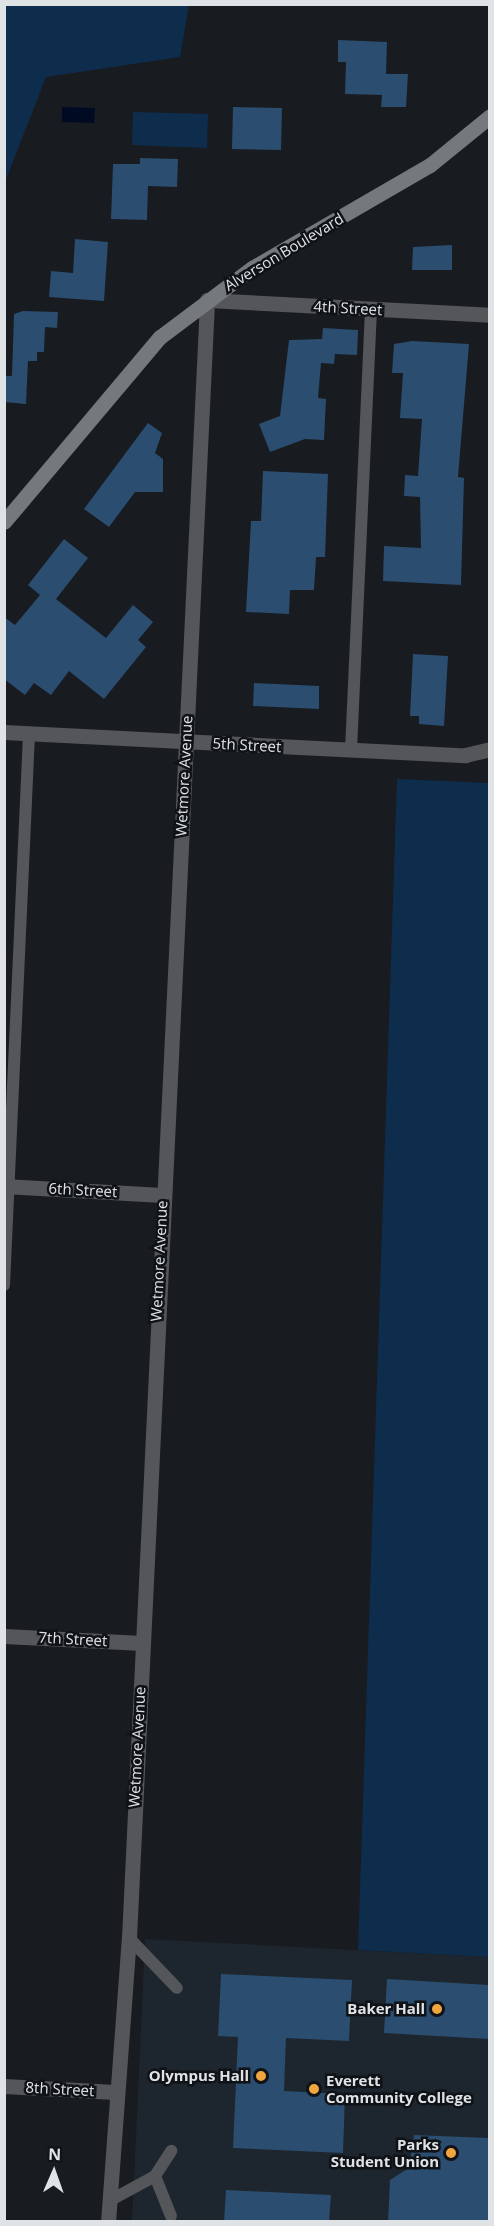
<!DOCTYPE html>
<style>
body{margin:0}
#map{position:relative;width:494px;height:2226px;overflow:hidden;background:#181b1f;font-family:"Open Sans",sans-serif}
div>[style]{position:absolute}
[style*='--x']{left:calc(var(--x)*1px);top:calc(var(--y)*1px);width:calc(var(--w)*1px);rotate:calc(var(--a)*1deg)}
.built>*{inset:0;background:#1d252e}
.green>*{inset:0;background:#0e2d4d}
.water>*{inset:0;background:#000b23}
.building>*{inset:0;background:#2b4d70}
.service>*{height:12px;margin:-6px;padding:0 6px;transform-origin:6px;border-radius:6px;background:#545659}
.minor>*{height:15px;margin:-7.5px;padding:0 7.5px;transform-origin:7.5px;border-radius:7.5px;background:#545659}
.secondary>*{height:15px;margin:-7.5px;padding:0 7.5px;transform-origin:7.5px;border-radius:7.5px;background:#75787c}
.dots>*{width:16px;height:16px;translate:-50% -50%;box-sizing:border-box;border:3px solid #0f1216;border-radius:50%}
span{translate:-50% -50%;white-space:nowrap;text-align:center;line-height:1.15;-webkit-text-stroke:5px #0f1216;paint-order:stroke}
.street-label{font-size:15px;color:#e0e3e6}
.poi-label{font-size:15px;color:#e0e3e6;font-weight:700}
.right{translate:-100% -50%;text-align:right}
.left{translate:0 -50%;text-align:left}
.frame{position:absolute;inset:0;border:6px solid #e0e3e6;pointer-events:none}
.north{position:absolute;left:24px;top:2142px;width:60px;height:60px;-webkit-text-stroke:4px #0f1216;paint-order:stroke;rotate:2deg;font-size:16px;font-weight:700;line-height:24px;text-align:center;color:#e0e3e6}
.north::after{content:'';display:block;margin:auto;width:21px;height:27px;background:#e0e3e6;clip-path:polygon(50% 0,100% 100%,50% 72%,0 100%)}
</style>
<div id="map">
<div class="built">
<div style="clip-path:polygon(145px 1939px,489px 1957px,489px 2221px,132px 2222px)"></div>
</div>
<div class="green">
<div style="clip-path:polygon(5px 4px,189px 4px,189px 5px,180px 57px,46px 77px,5px 182px)"></div>
<div style="clip-path:polygon(133px 112px,208px 114px,207px 148px,132px 145px)"></div>
<div style="clip-path:polygon(397px 779px,489px 783px,489px 1957px,358px 1950px)"></div>
</div>
<div class="water">
<div style="clip-path:polygon(62px 107px,95px 108px,94px 123px,62px 122px)"></div>
</div>
<div class="building">
<div style="clip-path:polygon(338px 40px,387px 42px,386px 74px,408px 74px,406px 107px,381px 107px,382px 95px,345px 94px,346px 62px,338px 62px)"></div>
<div style="clip-path:polygon(233px 107px,282px 108px,281px 150px,232px 149px)"></div>
<div style="clip-path:polygon(140px 158px,178px 159px,177px 187px,148px 186px,147px 220px,111px 219px,113px 164px,140px 164px)"></div>
<div style="clip-path:polygon(75px 239px,108px 242px,104px 301px,49px 297px,51px 271px,73px 273px)"></div>
<div style="clip-path:polygon(452px 245px,452px 270px,412px 270px,413px 247px)"></div>
<div style="clip-path:polygon(23px 311px,58px 312px,57px 328px,45px 327px,44px 352px,37px 352px,37px 361px,28px 361px,26px 404px,4px 402px,4px 376px,12px 376px,14px 314px)"></div>
<div style="clip-path:polygon(323px 328px,358px 330px,357px 355px,335px 354px,334px 364px,321px 363px,318px 398px,326px 399px,324px 440px,305px 439px,270px 452px,259px 424px,280px 416px,289px 340px,322px 339px)"></div>
<div style="clip-path:polygon(412px 341px,469px 344px,458px 477px,464px 478px,461px 585px,383px 581px,384px 546px,421px 548px,420px 497px,404px 496px,405px 475px,418px 476px,422px 419px,400px 418px,403px 373px,392px 373px,394px 344px)"></div>
<div style="clip-path:polygon(148px 423px,162px 433px,155px 453px,163px 459px,163px 492px,135px 492px,109px 527px,84px 509px)"></div>
<div style="clip-path:polygon(263px 471px,328px 474px,325px 557px,316px 557px,314px 590px,290px 590px,289px 614px,246px 612px,251px 521px,261px 521px)"></div>
<div style="clip-path:polygon(64px 539px,88px 558px,56px 599px,106px 638px,133px 605px,153px 622px,138px 640px,146px 647px,104px 699px,69px 671px,51px 695px,34px 683px,25px 695px,4px 679px,4px 617px,15px 625px,40px 595px,28px 585px)"></div>
<div style="clip-path:polygon(413px 654px,448px 656px,444px 726px,419px 724px,419px 716px,410px 716px)"></div>
<div style="clip-path:polygon(254px 683px,319px 686px,319px 709px,253px 706px)"></div>
<div style="clip-path:polygon(221px 1974px,352px 1980px,349px 2041px,286px 2038px,284px 2091px,345px 2094px,343px 2153px,233px 2148px,238px 2037px,218px 2036px)"></div>
<div style="clip-path:polygon(387px 1979px,489px 1985px,489px 2039px,384px 2033px)"></div>
<div style="clip-path:polygon(414px 2135px,489px 2138px,489px 2222px,388px 2222px,390px 2180px,409px 2168px)"></div>
<div style="clip-path:polygon(226px 2190px,331px 2195px,329px 2222px,224px 2222px)"></div>
</div>
<div class="service">
<div style="--x:351;--y:750;--w:441;--a:-87.4"></div>
<div style="--x:4;--y:1285;--w:551;--a:-87.4"></div>
<div style="--x:129;--y:1938;--w:69;--a:46.2"></div>
<div style="--x:155;--y:2176;--w:43;--a:68.2"></div>
<div style="--x:109;--y:2201;--w:52;--a:-28.5"></div>
<div style="--x:155;--y:2176;--w:30;--a:-57"></div>
</div>
<div class="minor">
<div style="--x:4;--y:732;--w:462;--a:2.9"></div>
<div style="--x:465;--y:755;--w:26;--a:-13"></div>
<div style="--x:4;--y:1186;--w:158;--a:3.3"></div>
<div style="--x:4;--y:1636;--w:138;--a:2.9"></div>
<div style="--x:4;--y:2086;--w:111;--a:3.1"></div>
<div style="--x:108;--y:2222;--w:285;--a:-85.8"></div>
<div style="--x:129;--y:1938;--w:1640;--a:-87.27"></div>
<div style="--x:207;--y:300;--w:283;--a:3"></div>
</div>
<div class="secondary">
<div style="--x:4;--y:522;--w:242;--a:-49.9"></div>
<div style="--x:160;--y:337;--w:115;--a:-36.9"></div>
<div style="--x:252;--y:268;--w:206;--a:-30.1"></div>
<div style="--x:430;--y:165;--w:77;--a:-39.2"></div>
</div>
<div class="dots">
<div style="left:437px;top:2009px;background:#f0a63f"></div>
<div style="left:261px;top:2076px;background:#f0a63f"></div>
<div style="left:314px;top:2089px;background:#f0a63f"></div>
<div style="left:451px;top:2153px;background:#f0a63f"></div>
</div>
<div class="street-label">
<span style="left:284px;top:252px;rotate:-31deg">Alverson Boulevard</span>
<span style="left:348px;top:308px;rotate:3deg">4th Street</span>
<span style="left:247px;top:745px;rotate:3deg">5th Street</span>
<span style="left:184px;top:776px;rotate:-87deg">Wetmore Avenue</span>
<span style="left:83px;top:1190px;rotate:3deg">6th Street</span>
<span style="left:159px;top:1261px;rotate:-87deg">Wetmore Avenue</span>
<span style="left:73px;top:1639px;rotate:3deg">7th Street</span>
<span style="left:137px;top:1747px;rotate:-87deg">Wetmore Avenue</span>
<span style="left:60px;top:2089px;rotate:3deg">8th Street</span>
</div>
<div class="poi-label">
<span class="right" style="left:425px;top:2009px">Baker Hall</span>
<span class="right" style="left:249px;top:2076px">Olympus Hall</span>
<span class="left" style="left:326px;top:2089px">Everett<br>Community College</span>
<span class="right" style="left:439px;top:2153px">Parks<br>Student Union</span>
</div>
<div class="frame"></div>
<div class="north">N</div>
</div>
